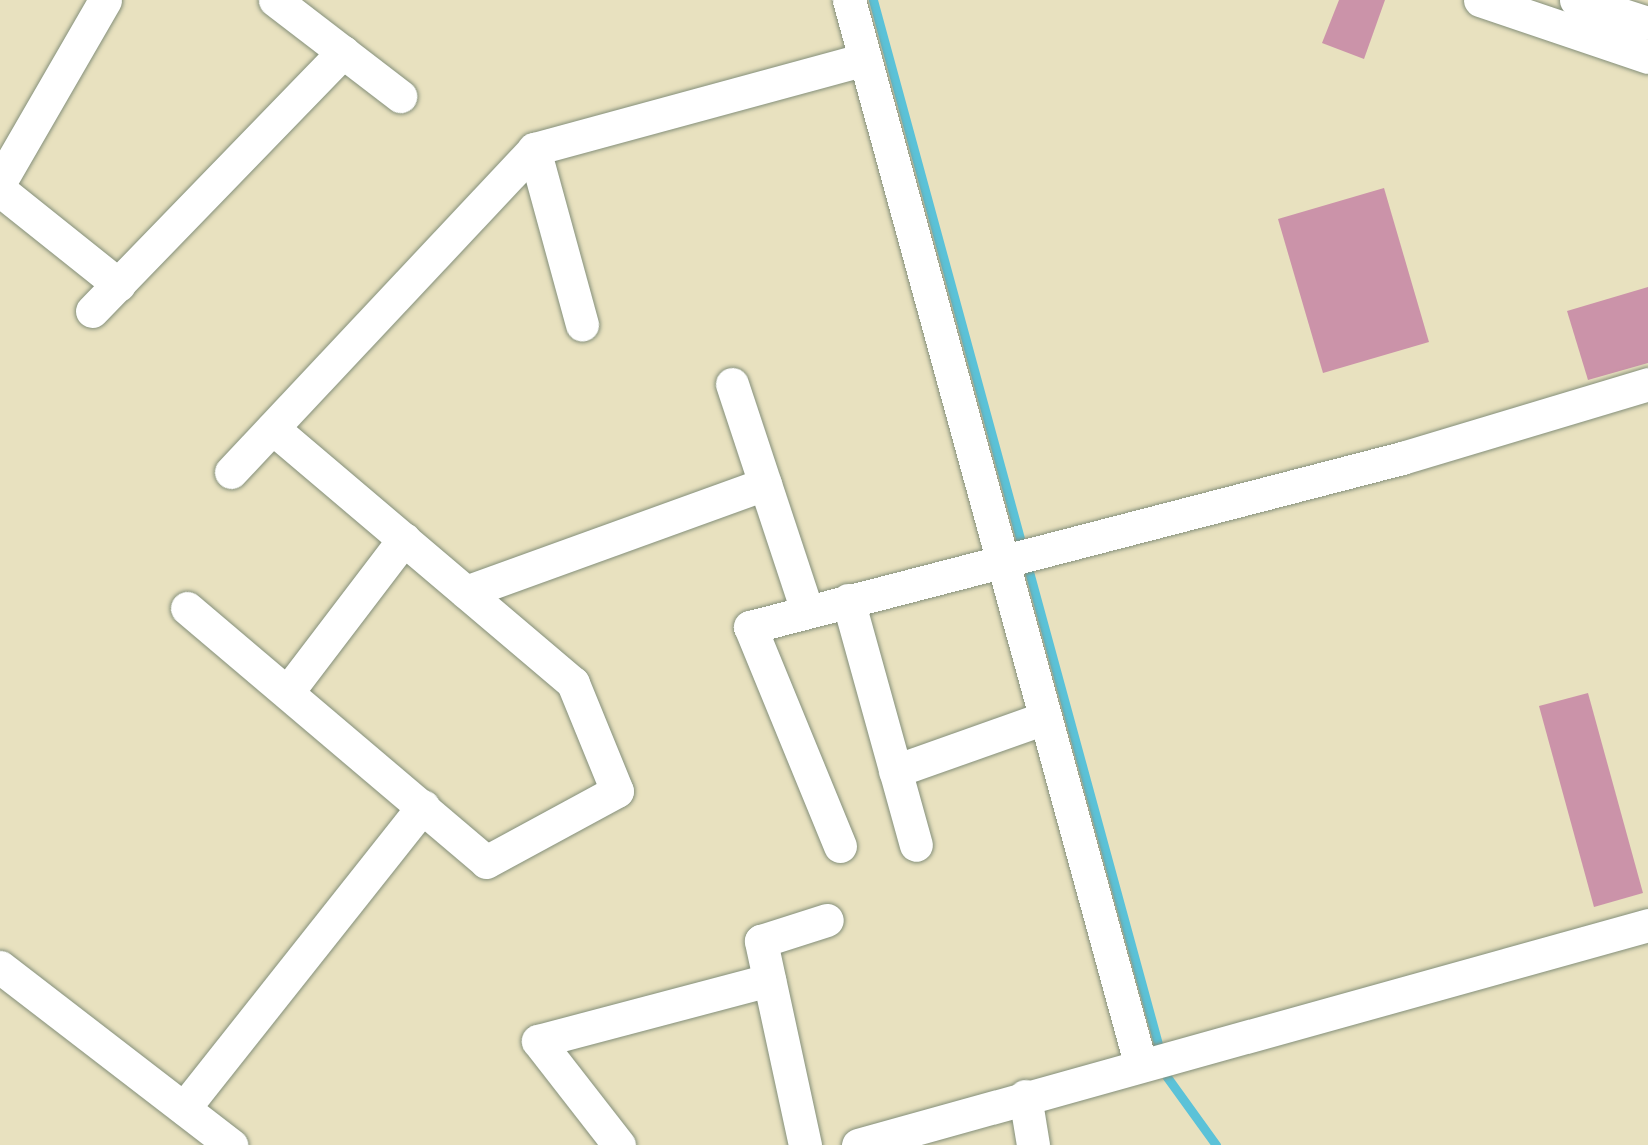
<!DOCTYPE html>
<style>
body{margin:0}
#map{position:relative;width:1648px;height:1145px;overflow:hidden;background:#e8e1bf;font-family:"Libre Caslon Text",serif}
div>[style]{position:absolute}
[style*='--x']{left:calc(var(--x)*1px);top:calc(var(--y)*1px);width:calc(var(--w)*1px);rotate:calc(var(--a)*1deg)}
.stream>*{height:9px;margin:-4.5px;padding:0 4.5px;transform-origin:4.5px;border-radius:4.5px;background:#5bc2d8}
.building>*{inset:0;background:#cb93a9}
.roads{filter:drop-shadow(0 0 2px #848f7a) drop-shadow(0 0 2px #848f7a)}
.minor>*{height:33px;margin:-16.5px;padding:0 16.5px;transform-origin:16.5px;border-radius:16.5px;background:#fff}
.tertiary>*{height:33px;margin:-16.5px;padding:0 16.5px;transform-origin:16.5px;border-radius:16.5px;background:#fff}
span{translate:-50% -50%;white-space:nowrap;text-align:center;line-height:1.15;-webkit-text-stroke:6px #fdfcf7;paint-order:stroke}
</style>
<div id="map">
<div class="stream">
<div style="--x:873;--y:0;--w:1116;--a:74.73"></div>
<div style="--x:1167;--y:1077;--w:84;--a:54.2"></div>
</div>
<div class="building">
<div style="clip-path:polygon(1339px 0,1385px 0,1364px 59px,1322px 43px)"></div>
<div style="clip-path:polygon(1384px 188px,1429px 342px,1323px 373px,1278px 219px)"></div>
<div style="clip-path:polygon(1648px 287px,1648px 363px,1588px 380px,1567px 311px)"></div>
<div style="clip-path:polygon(1588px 693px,1643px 893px,1594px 907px,1539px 706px)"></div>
</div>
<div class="roads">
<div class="minor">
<div style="--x:275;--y:0;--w:158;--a:37.5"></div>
<div style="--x:849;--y:0;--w:1102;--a:74.69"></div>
<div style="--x:534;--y:149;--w:182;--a:74.7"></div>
<div style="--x:0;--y:182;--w:210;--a:-60"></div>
<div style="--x:0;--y:190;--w:152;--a:38.6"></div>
<div style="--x:92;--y:311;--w:361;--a:-45.9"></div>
<div style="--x:732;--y:384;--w:239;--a:71.7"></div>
<div style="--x:231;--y:472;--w:443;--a:-46.8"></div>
<div style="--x:534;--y:149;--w:343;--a:-15.2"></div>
<div style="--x:466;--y:592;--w:318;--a:-19.9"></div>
<div style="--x:848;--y:600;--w:254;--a:74.5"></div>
<div style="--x:187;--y:608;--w:392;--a:40.3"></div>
<div style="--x:486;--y:862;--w:149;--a:-28.5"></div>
<div style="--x:617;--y:791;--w:117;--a:-112.2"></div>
<div style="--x:573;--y:683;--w:394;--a:-139.7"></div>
<div style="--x:289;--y:690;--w:190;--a:-52.7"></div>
<div style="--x:895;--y:771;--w:159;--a:-19.5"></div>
<div style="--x:840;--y:846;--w:237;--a:-112.3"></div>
<div style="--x:750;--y:627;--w:674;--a:-14.53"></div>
<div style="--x:1402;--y:458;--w:257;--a:-16.7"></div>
<div style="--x:0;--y:967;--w:292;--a:37.6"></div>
<div style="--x:1025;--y:1096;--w:50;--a:80.7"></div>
<div style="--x:184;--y:1108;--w:385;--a:-51.6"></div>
<div style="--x:619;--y:1145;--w:132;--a:-127.9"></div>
<div style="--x:538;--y:1041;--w:239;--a:-14.8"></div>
<div style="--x:805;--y:1145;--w:209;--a:-102.2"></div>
<div style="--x:761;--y:941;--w:69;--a:-17.7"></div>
<div style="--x:858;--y:1145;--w:820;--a:-15.56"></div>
</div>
<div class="tertiary">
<div style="--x:1480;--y:0;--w:177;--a:18.7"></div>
<div style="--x:1576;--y:0;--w:76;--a:17.7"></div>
</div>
</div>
</div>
